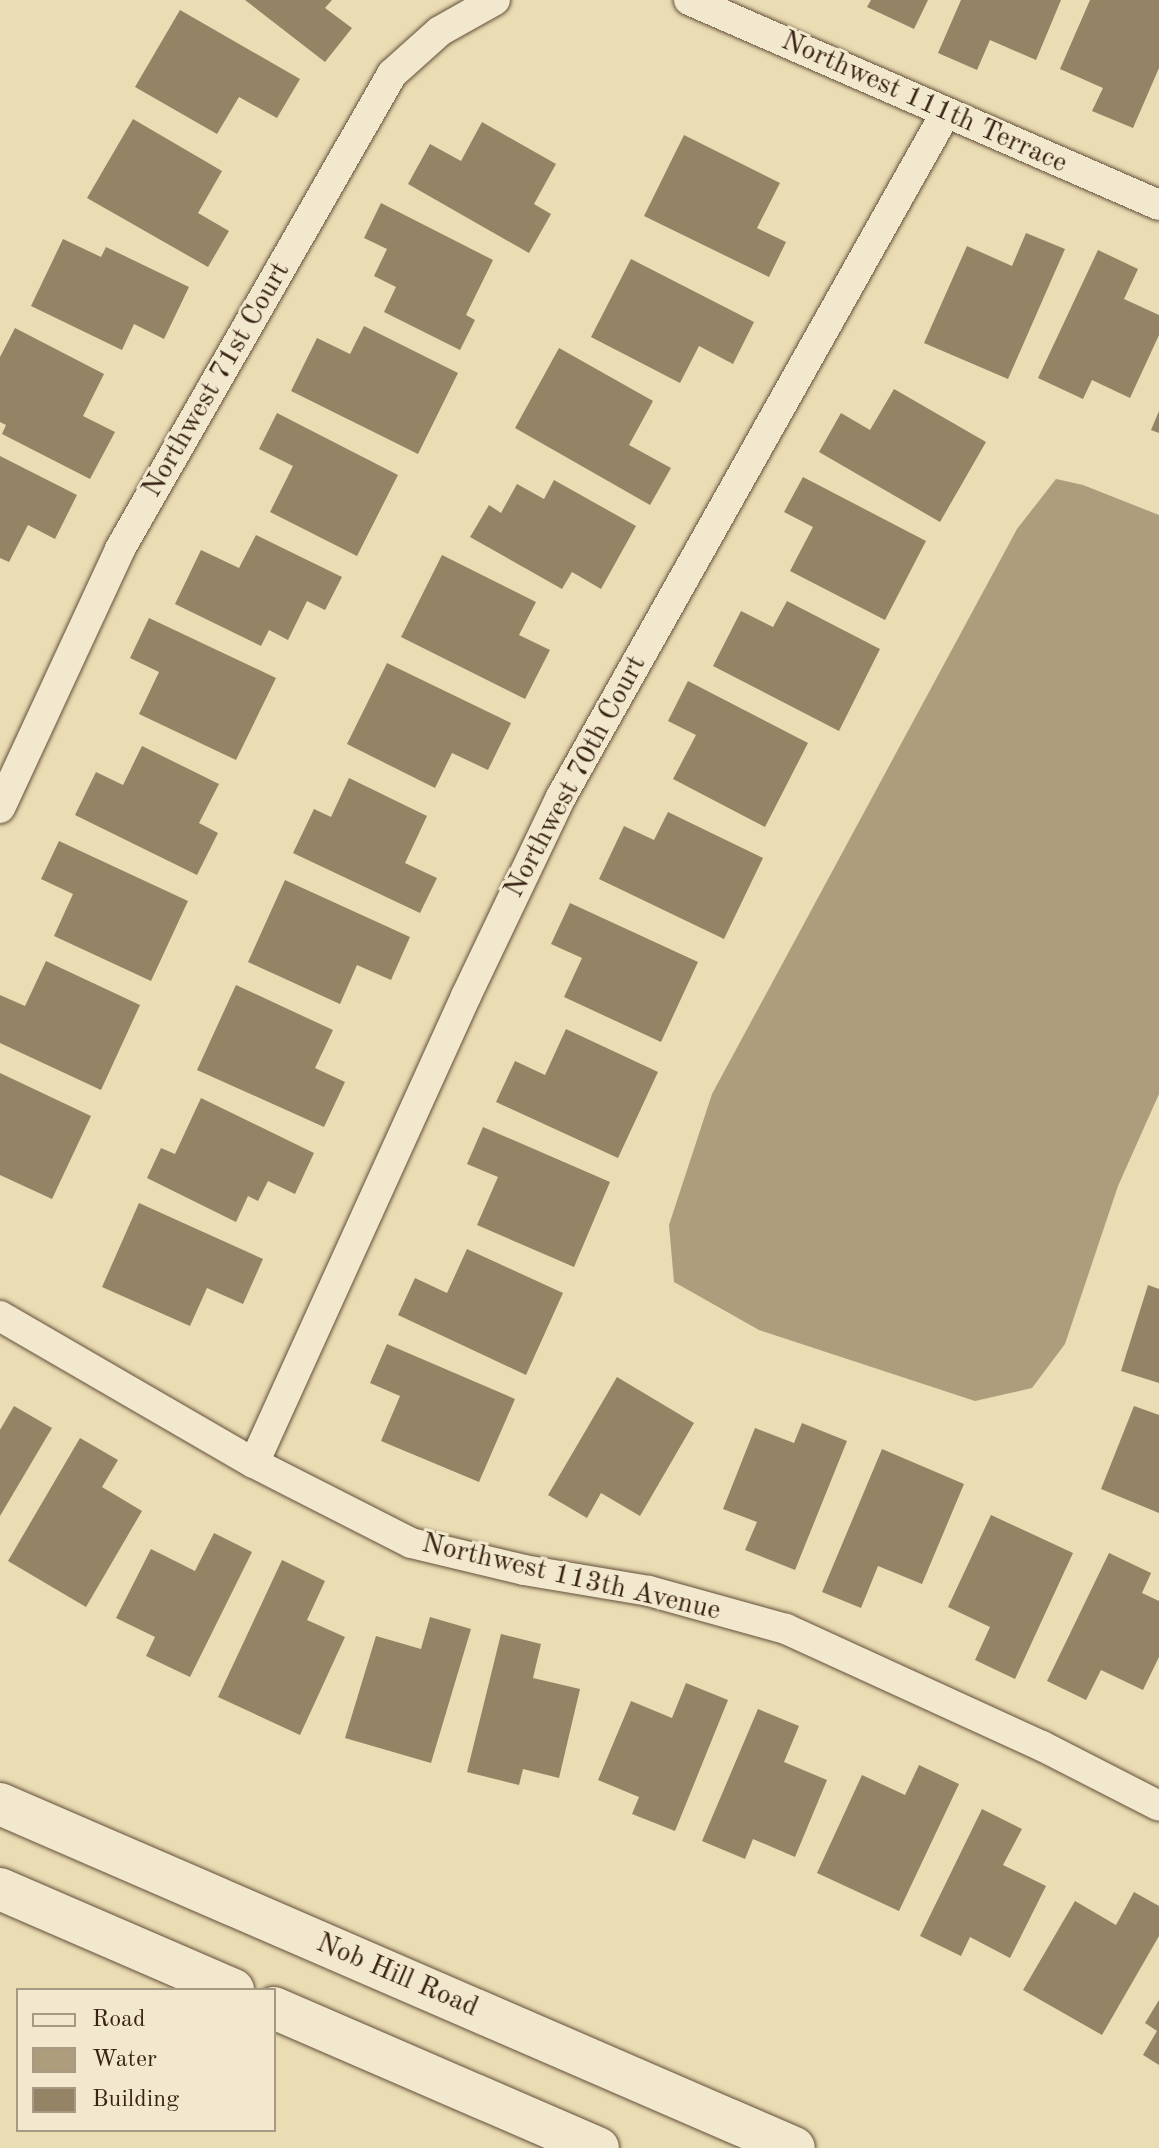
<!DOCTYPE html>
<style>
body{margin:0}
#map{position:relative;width:1159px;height:2148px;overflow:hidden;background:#eadcb3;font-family:"Old Standard TT",serif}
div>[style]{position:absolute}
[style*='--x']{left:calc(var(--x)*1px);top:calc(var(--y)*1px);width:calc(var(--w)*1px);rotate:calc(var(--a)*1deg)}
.water>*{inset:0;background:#ad9d7d}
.building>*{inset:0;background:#958366}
.roads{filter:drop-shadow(0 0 2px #64503b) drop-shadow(0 0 2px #64503b)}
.minor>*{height:30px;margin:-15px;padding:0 15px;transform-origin:15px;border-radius:15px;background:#f1e8ce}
.secondary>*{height:42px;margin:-21px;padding:0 21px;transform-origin:21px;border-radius:21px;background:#f1e8ce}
span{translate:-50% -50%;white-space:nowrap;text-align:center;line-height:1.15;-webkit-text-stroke:6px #f1e8ce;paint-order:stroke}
.street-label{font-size:28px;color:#382213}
.legend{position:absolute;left:16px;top:1988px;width:260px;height:144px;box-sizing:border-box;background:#f1e8ce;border:2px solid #a79983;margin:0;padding:10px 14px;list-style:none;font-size:24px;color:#382213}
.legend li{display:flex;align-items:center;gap:16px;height:40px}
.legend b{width:40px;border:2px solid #a79983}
</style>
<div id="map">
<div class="water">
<div style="clip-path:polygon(1056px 479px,1083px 485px,1159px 515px,1159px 1094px,1118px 1186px,1065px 1344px,1032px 1388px,975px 1401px,759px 1330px,674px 1282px,669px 1225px,712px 1094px,1017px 529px)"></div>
</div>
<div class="building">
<div style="clip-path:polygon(245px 0,332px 0,325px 8px,352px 28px,325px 62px)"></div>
<div style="clip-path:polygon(871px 0,928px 0,914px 29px,867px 7px)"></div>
<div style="clip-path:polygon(961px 0,1061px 0,1036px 60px,990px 40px,977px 70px,938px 53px)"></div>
<div style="clip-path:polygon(1090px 0,1159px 0,1159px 68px,1133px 128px,1092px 111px,1103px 88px,1060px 69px)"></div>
<div style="clip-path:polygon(180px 10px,300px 79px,277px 118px,239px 97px,217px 134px,135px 87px)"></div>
<div style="clip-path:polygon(133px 119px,222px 171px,198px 213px,229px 231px,208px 267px,87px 198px)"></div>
<div style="clip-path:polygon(482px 122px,556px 164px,534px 204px,551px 214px,529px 253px,408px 184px,430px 144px,461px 161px)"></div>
<div style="clip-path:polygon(684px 135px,780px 183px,757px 228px,786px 242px,769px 277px,644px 216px)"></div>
<div style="clip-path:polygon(381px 203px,493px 260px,466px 315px,475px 320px,460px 350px,384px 312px,396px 287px,374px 276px,387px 249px,364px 238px)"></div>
<div style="clip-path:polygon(1026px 233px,1065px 249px,1008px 379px,924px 343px,967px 246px,1012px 266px)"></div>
<div style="clip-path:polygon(63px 239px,101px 257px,106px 247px,189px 287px,164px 339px,134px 324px,122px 350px,31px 306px)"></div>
<div style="clip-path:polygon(1098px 250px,1138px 269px,1124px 299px,1159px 315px,1159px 335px,1130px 398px,1092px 380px,1083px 399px,1038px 378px)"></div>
<div style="clip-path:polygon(631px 259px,754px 322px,733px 364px,699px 346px,680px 383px,591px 337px)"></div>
<div style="clip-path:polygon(364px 326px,458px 373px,418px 454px,291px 391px,317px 338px,350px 354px)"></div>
<div style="clip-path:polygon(15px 328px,104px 374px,83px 416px,115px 432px,90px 479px,2px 434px,6px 425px,0 422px,0 357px)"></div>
<div style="clip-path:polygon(559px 348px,653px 401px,629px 445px,671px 468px,650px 505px,515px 428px)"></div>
<div style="clip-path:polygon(894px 389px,986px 442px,940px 522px,819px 452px,841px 413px,870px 430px)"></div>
<div style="clip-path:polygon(1159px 411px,1159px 433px,1151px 430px)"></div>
<div style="clip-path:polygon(277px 413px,398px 475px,357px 556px,270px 512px,293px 466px,259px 449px)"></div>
<div style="clip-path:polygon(0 456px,77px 495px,55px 539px,28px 525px,9px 562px,0 558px)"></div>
<div style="clip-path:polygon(803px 477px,926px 541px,885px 620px,790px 571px,813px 527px,784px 512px)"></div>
<div style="clip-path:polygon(554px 480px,636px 526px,601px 589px,572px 572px,562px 589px,470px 537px,489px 505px,501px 513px,517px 484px,544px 499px)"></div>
<div style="clip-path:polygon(256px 535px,342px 577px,325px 610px,307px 601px,288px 640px,269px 630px,261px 646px,175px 604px,201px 550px,239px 568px)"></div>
<div style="clip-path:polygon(442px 555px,536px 602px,519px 635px,550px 650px,525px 699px,401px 637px)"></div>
<div style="clip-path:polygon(787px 601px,880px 649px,839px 731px,713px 666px,741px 611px,773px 627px)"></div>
<div style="clip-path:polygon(149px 618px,276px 678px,236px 760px,139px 714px,159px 672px,130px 658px)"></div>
<div style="clip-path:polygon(387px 663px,511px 723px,488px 770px,452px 753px,435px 788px,347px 744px)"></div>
<div style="clip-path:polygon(688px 681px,808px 743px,765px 827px,673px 779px,696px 735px,668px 721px)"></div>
<div style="clip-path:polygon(142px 746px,219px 784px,199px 823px,218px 833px,197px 875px,75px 815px,96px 772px,123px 785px)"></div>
<div style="clip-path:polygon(349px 778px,427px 816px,405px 863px,437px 878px,420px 913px,293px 853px,314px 809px,331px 817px)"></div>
<div style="clip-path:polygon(668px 812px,763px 858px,724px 939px,599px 879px,624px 826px,654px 840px)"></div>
<div style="clip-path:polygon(59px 841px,188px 901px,151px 981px,54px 936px,73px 894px,41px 879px)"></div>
<div style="clip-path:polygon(285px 880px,410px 937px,391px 980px,357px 965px,340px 1004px,248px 962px)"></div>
<div style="clip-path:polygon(570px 903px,698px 962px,661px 1042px,564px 997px,582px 958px,551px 944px)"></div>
<div style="clip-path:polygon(46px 961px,140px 1005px,101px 1090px,0 1043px,0 995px,25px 1006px)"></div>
<div style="clip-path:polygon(236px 985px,333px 1030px,315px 1068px,345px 1082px,324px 1127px,197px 1070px)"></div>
<div style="clip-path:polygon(566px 1029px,658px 1072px,618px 1158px,496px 1102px,515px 1061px,545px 1075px)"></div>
<div style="clip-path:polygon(0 1073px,91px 1116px,52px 1199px,0 1175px)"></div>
<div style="clip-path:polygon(201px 1098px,314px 1153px,295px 1194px,268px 1181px,258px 1201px,248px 1196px,236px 1222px,147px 1178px,161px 1148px,175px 1154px)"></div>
<div style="clip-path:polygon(483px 1127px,610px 1182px,574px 1267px,477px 1225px,498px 1177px,467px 1164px)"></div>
<div style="clip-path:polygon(139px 1203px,263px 1259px,243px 1304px,207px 1288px,190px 1326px,102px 1287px)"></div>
<div style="clip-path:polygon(467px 1249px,563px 1293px,526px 1375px,398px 1315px,415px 1278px,447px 1293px)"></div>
<div style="clip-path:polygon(1148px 1285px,1159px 1289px,1159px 1383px,1121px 1371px)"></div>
<div style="clip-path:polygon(387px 1344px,515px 1399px,479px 1482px,381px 1441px,400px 1396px,370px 1383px)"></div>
<div style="clip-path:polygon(617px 1377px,694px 1423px,640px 1516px,601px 1493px,587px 1518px,548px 1495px)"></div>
<div style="clip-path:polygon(14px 1406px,52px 1428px,0 1516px,0 1430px)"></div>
<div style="clip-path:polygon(1134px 1406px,1159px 1415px,1159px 1513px,1101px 1489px)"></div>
<div style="clip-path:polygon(802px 1423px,847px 1441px,795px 1570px,745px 1550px,757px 1522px,723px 1509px,755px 1428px,794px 1443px)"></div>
<div style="clip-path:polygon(80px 1438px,118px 1460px,102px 1487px,142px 1511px,86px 1607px,8px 1561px)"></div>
<div style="clip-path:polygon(882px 1449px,964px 1484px,922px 1584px,878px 1566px,861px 1608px,822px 1592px)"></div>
<div style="clip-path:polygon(991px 1515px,1073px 1553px,1015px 1679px,975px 1660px,990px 1627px,948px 1607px)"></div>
<div style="clip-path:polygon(214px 1533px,252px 1552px,190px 1677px,146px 1656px,155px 1637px,116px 1618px,151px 1549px,195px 1571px)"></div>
<div style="clip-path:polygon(1109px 1553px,1151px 1573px,1142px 1593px,1159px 1601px,1159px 1657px,1143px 1690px,1101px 1670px,1086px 1700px,1047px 1681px)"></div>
<div style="clip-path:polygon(282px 1560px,325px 1581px,307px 1620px,345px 1637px,300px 1735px,218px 1697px)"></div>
<div style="clip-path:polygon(430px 1617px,471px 1629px,431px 1763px,345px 1738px,376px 1636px,421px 1649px)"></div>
<div style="clip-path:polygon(501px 1634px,541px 1644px,533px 1678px,580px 1689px,559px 1778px,523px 1769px,519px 1785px,467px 1772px)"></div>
<div style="clip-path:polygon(686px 1683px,728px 1700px,675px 1831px,632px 1814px,639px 1797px,598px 1780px,631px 1701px,672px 1718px)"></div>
<div style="clip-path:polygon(758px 1709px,799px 1726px,784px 1762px,827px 1780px,795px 1857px,753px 1839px,745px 1859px,702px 1841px)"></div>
<div style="clip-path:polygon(919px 1765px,959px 1784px,899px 1911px,817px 1873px,862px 1775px,905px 1795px)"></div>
<div style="clip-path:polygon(982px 1809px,1022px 1829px,1003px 1865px,1046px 1886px,1010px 1958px,970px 1937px,961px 1956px,920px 1936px)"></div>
<div style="clip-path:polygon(1134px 1892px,1159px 1906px,1159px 1936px,1102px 2035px,1023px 1990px,1075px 1901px,1116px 1925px)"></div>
<div style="clip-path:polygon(1159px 2000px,1159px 2065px,1143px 2055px,1157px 2031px,1145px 2023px)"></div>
</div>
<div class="roads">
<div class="minor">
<div style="--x:689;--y:0;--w:513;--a:23.57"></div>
<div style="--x:0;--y:808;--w:285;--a:-65.1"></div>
<div style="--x:120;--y:549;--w:547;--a:-60.2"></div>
<div style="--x:392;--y:74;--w:64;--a:-41.9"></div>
<div style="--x:440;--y:31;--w:63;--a:-29.4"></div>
<div style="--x:0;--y:1316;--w:293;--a:30.1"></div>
<div style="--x:254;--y:1463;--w:176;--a:27"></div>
<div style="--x:411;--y:1543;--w:116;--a:13.4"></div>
<div style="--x:524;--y:1570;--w:127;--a:9.5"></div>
<div style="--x:649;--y:1591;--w:142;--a:15.5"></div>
<div style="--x:786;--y:1629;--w:281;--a:24.6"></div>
<div style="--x:1042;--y:1746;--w:131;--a:27.1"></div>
<div style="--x:254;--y:1463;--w:513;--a:-65.58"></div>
<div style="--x:466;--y:996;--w:221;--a:-64.5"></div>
<div style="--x:561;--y:797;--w:784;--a:-60.65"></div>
</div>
<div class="secondary">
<div style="--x:0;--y:1804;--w:865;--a:23.42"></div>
<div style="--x:0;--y:1889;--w:254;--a:23.4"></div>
<div style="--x:274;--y:2008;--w:353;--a:23.4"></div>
</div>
</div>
<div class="street-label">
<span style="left:924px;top:103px;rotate:24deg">Northwest 111th Terrace</span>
<span style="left:217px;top:380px;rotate:-60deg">Northwest 71st Court</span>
<span style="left:576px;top:777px;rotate:-62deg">Northwest 70th Court</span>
<span style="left:571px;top:1578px;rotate:13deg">Northwest 113th Avenue</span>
<span style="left:397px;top:1976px;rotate:23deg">Nob Hill Road</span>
</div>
<ul class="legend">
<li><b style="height:10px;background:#f1e8ce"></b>Road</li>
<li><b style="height:22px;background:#ad9d7d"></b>Water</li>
<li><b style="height:22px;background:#958366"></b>Building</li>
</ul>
</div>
